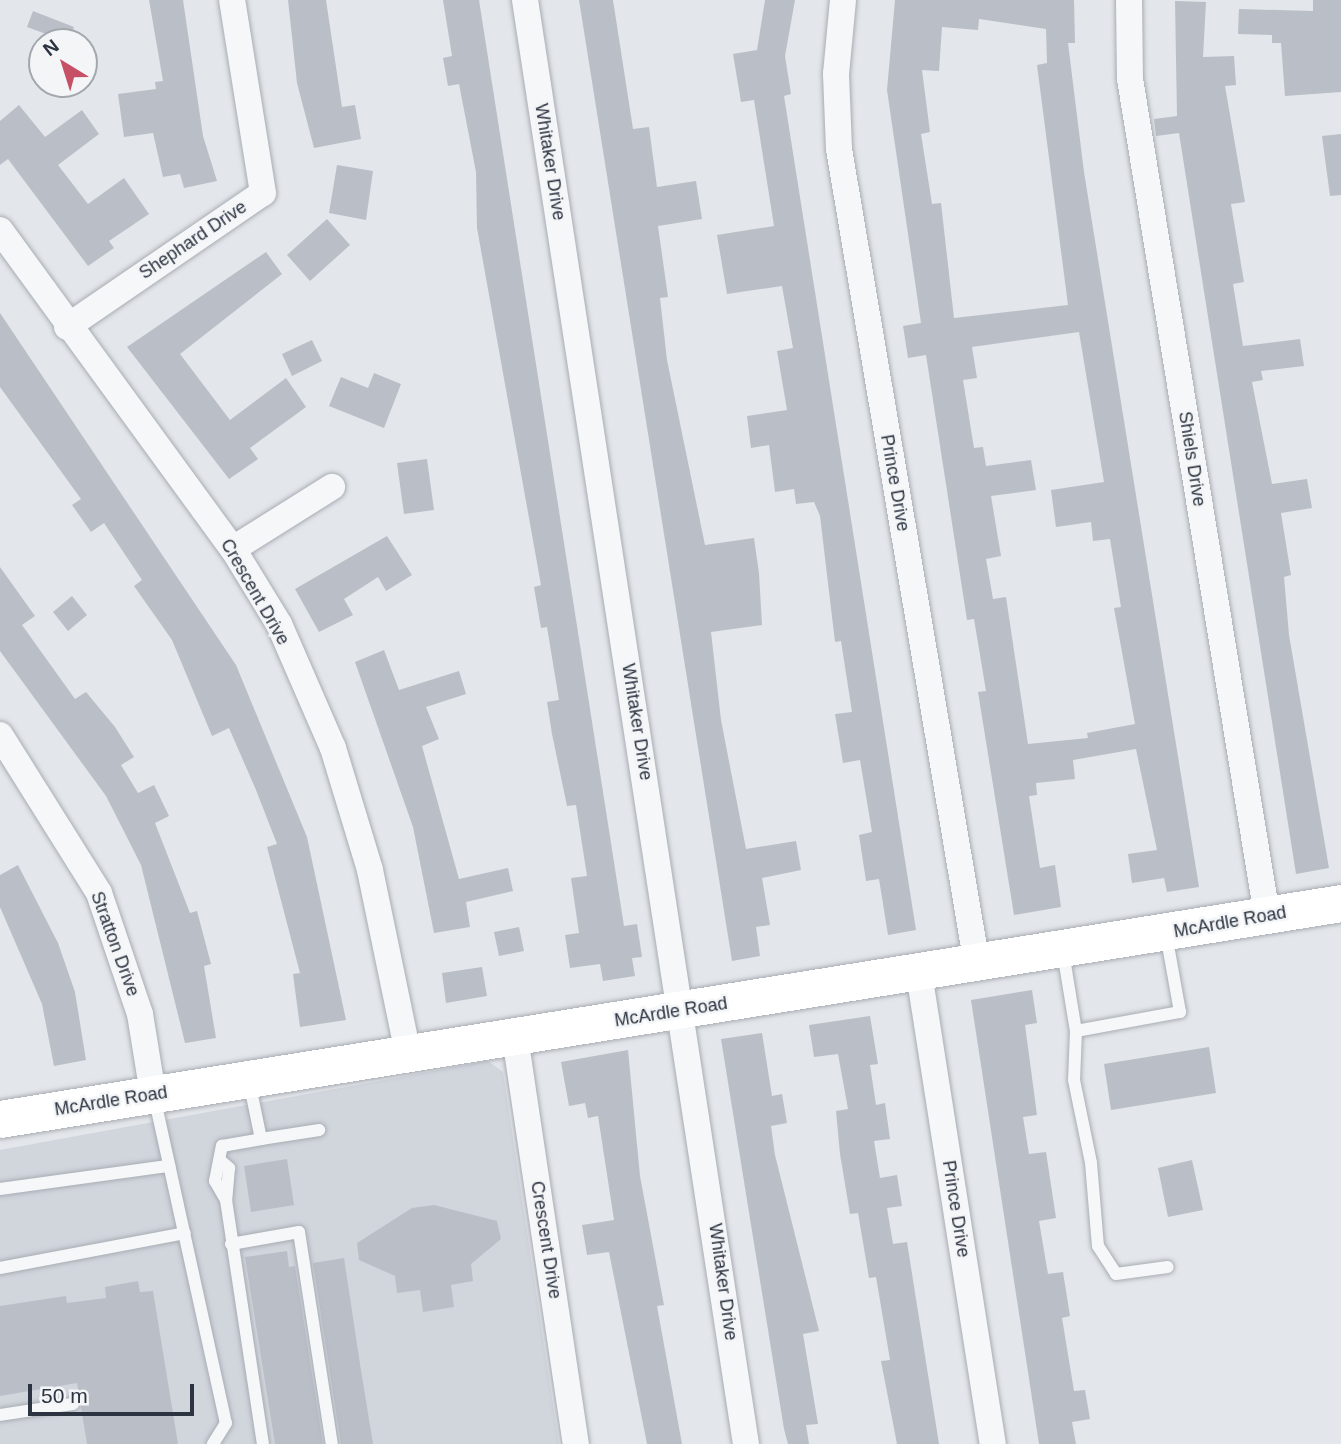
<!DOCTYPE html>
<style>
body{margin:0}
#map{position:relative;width:1341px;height:1444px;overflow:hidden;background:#e3e6ea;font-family:Arial,sans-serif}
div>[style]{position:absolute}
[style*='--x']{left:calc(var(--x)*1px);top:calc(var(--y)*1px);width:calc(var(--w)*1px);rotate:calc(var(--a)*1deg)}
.built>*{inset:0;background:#d1d5dc}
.building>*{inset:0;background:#babfc7}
.roads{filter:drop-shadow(0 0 2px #a8adb4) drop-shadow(0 0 2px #a8adb4)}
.lane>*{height:12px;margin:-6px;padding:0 6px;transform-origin:6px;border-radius:6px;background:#f5f7f9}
.street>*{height:26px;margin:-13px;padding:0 13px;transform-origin:13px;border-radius:13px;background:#f5f7f9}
.secondary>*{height:37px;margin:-18.5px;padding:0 18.5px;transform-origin:18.5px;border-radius:18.5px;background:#fff}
span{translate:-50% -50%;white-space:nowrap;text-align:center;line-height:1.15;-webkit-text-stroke:5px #f3f5f7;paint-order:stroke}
.street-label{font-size:18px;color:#2c3441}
.north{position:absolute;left:28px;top:28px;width:70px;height:70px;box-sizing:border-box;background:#f3f5f7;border:2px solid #a3a8ae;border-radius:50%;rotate:322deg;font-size:19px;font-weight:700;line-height:28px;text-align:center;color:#2c3441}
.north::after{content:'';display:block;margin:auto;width:24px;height:32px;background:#c65166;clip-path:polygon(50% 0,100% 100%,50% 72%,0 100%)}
.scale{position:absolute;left:28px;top:1384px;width:166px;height:32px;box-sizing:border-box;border:4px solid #2c3441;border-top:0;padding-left:9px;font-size:21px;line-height:24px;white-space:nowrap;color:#2c3441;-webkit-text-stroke:5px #f3f5f7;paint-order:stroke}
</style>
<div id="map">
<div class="built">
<div style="clip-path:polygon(488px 1061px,503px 1072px,559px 1444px,0 1444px,0 1150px)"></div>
</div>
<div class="building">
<div style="clip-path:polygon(149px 0,183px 0,203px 136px,217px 181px,184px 188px,180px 174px,163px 177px,153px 133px,124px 137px,118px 94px,156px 89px,155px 82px,163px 81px)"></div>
<div style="clip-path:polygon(288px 0,326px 0,342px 107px,355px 105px,361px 139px,314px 148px,297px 83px)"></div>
<div style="clip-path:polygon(443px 0,479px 0,624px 926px,637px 924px,642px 957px,632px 958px,635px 976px,603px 981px,600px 964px,570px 968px,565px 935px,579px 933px,571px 878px,587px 876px,576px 805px,567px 806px,552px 734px,547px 702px,559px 700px,547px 627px,541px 628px,534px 587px,541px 585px,477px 228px,476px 172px,459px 84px,448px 86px,443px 58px,452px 56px)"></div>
<div style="clip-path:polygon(579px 0,613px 0,633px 129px,649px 127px,657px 187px,696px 181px,702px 219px,658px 226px,668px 297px,660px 298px,667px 360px,705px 545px,754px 538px,759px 573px,762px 625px,711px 632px,721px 720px,746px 849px,796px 841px,801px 870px,762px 878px,770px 925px,756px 927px,760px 956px,732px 961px)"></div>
<div style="clip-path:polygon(765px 0,795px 0,785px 56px,791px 94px,784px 96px,916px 930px,888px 935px,879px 879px,866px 881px,859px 835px,872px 832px,860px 760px,843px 763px,835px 714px,852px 712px,841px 641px,835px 642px,820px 516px,814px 502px,796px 504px,794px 489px,775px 492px,769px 445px,751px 448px,747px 416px,787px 410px,777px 351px,793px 348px,782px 286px,727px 294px,717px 235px,774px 226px,754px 100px,741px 102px,733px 54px,757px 50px)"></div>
<div style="clip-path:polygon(evenodd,895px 0,1074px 0,1075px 43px,1068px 43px,1084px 172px,1199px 887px,1167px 892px,1164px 878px,1132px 883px,1128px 854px,1157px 850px,1136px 749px,1073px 760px,1075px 779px,1036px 783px,1037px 795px,1029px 796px,1040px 868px,1055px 865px,1061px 907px,1014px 915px,978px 692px,986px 691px,974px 619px,967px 620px,926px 355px,908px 358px,903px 326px,921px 323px,887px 90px,895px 0,979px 19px,1046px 29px,1047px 63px,1037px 65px,1068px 305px,954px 318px,941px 203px,932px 204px,921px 134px,930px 132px,922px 70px,939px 71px,942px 27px,978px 30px,979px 19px,895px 0,1079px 332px,1104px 482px,1051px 490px,1056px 527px,1091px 522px,1093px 541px,1110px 539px,1121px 607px,1114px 608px,1135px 724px,1087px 733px,1088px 738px,1028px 744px,1006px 597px,993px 599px,986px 559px,1001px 556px,991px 496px,1036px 490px,1031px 460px,986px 466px,983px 447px,974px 448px,963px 380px,977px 378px,972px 347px,1079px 332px)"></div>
<div style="clip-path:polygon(1313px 0,1341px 0,1341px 92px,1285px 96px,1281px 43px,1272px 43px,1272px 35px,1238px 34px,1239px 9px,1313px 11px)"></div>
<div style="clip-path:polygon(1175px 1px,1206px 2px,1203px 57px,1234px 56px,1236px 85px,1225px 86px,1245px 202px,1231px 204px,1244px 282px,1233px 284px,1243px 346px,1300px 339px,1304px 366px,1261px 371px,1263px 380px,1252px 382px,1272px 484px,1307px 479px,1312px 508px,1281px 513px,1291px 575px,1284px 577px,1289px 635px,1329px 868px,1296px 874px,1179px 133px,1156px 136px,1154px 119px,1177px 116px)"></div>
<div style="clip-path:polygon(33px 11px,74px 27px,68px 42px,27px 27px)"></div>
<div style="clip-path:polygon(19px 105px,45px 137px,82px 110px,99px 134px,58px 165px,88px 204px,124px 178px,149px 214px,109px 241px,114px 248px,88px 266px,8px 159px,0 165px,0 121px)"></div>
<div style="clip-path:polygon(1341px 134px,1341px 195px,1330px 196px,1322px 136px)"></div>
<div style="clip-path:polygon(337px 165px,373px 171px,366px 220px,329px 213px)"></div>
<div style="clip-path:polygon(327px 219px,350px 245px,310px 281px,287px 255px)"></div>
<div style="clip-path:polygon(266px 252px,282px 274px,180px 354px,230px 420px,286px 378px,306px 407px,250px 448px,258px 459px,229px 479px,127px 347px)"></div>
<div style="clip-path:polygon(0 313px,236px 665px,307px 837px,346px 1020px,300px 1027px,293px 974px,300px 973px,267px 847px,277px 844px,256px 790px,229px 728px,212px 736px,172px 640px,134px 586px,142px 580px,104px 523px,91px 532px,72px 505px,81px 499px,0 387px)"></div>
<div style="clip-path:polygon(312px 340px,322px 361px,292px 376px,282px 354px)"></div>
<div style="clip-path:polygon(374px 373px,401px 384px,384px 428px,329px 406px,341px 377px,368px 388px)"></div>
<div style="clip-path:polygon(427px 459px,434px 510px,404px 514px,397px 463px)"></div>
<div style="clip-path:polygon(387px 536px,412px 575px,386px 591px,378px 577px,344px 599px,353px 615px,319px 632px,295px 589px)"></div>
<div style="clip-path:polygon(0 567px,35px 616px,22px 625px,75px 699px,86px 692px,115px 727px,134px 757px,121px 765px,138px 793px,154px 785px,169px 816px,155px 823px,190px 913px,197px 911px,211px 964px,204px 966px,216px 1038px,185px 1043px,141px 865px,106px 796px,0 651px)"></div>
<div style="clip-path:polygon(72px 596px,87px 615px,68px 631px,53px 612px)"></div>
<div style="clip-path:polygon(384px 650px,399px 690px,459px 671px,466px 694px,426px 707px,439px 739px,422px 746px,459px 879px,508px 868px,513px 891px,466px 902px,470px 927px,434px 933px,413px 827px,355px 662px)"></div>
<div style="clip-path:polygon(18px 865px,58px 943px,75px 992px,86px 1060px,54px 1066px,42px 1004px,0 907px,0 875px)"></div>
<div style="clip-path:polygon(519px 927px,524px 951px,499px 956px,494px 932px)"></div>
<div style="clip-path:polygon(482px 967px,487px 996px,446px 1003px,442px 973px)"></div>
<div style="clip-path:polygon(1032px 990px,1037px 1023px,1025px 1025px,1037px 1115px,1023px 1117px,1029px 1154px,1046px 1152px,1056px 1218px,1039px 1221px,1048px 1274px,1063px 1272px,1070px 1316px,1062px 1318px,1074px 1391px,1085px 1390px,1090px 1419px,1072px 1422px,1076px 1444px,1039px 1444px,971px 1000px)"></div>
<div style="clip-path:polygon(870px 1016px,878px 1064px,870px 1065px,876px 1105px,885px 1103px,890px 1139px,874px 1141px,880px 1178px,897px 1175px,902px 1206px,887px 1208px,893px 1244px,907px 1242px,939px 1444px,897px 1444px,881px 1361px,890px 1360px,876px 1277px,869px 1278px,858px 1213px,850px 1214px,840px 1154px,836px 1111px,848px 1109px,838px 1054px,814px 1057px,809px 1025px)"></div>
<div style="clip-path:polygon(762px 1033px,772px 1096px,782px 1094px,787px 1123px,771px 1126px,775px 1155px,819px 1331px,803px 1334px,818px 1424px,806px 1425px,809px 1444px,788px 1444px,784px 1429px,721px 1039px)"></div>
<div style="clip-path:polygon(1209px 1047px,1216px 1093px,1111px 1110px,1104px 1064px)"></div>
<div style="clip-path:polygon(628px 1050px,640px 1176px,664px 1305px,657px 1306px,682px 1444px,647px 1444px,609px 1252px,587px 1255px,582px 1225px,614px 1220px,598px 1116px,588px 1118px,585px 1103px,569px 1106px,561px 1062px)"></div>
<div style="clip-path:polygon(287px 1159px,294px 1205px,251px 1212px,244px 1166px)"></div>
<div style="clip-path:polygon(1192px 1160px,1203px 1210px,1168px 1217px,1158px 1168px)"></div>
<div style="clip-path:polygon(434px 1205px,497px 1221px,501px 1239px,471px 1264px,473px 1281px,451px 1285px,454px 1307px,423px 1312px,420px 1290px,397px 1293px,395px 1276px,359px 1260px,357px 1243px,412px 1208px)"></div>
<div style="clip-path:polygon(287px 1251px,289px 1267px,295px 1266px,323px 1444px,275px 1444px,245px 1257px)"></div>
<div style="clip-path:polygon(344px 1258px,360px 1364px,373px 1444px,341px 1444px,313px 1263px)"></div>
<div style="clip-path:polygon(138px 1281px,140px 1292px,153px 1291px,178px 1444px,87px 1444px,77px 1383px,0 1396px,0 1306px,66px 1296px,67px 1303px,106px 1298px,105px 1287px)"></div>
</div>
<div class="roads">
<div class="lane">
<div style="--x:1063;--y:952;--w:80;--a:80.7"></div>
<div style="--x:1076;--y:1031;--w:106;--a:-10.4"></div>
<div style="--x:1180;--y:1012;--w:79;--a:-100.2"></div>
<div style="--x:1076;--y:1031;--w:49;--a:92.3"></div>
<div style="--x:1074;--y:1080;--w:85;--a:78.4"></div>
<div style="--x:1091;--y:1163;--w:83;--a:85.2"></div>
<div style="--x:1098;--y:1246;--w:33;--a:57"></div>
<div style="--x:1116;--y:1274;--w:52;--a:-7.7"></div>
<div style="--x:154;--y:1096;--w:335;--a:77.6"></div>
<div style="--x:226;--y:1423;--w:25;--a:122"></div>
<div style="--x:261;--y:1139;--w:59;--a:-8.8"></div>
<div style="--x:221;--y:1161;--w:11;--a:41"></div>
<div style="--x:229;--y:1168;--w:32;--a:95"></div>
<div style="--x:226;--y:1200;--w:22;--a:-120"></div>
<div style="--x:215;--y:1181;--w:36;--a:-79"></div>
<div style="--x:222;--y:1146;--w:40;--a:-10"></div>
<div style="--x:261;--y:1139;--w:59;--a:-101.7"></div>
<div style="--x:0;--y:1189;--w:171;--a:-7.8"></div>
<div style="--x:226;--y:1200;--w:247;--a:81.4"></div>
<div style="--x:231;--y:1244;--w:69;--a:-10"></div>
<div style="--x:299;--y:1232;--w:215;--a:81.2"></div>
<div style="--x:0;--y:1268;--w:188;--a:-10.7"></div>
<div style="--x:0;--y:1415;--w:74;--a:-8.6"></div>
</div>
<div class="street">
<div style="--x:525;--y:0;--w:1461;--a:81.3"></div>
<div style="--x:843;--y:0;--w:74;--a:95.4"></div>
<div style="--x:836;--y:74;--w:75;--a:87.7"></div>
<div style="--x:839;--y:149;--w:828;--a:80.4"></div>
<div style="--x:1129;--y:0;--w:79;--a:89.3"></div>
<div style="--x:1130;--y:79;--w:848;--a:80.7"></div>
<div style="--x:0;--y:230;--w:395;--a:53.9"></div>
<div style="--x:233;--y:549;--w:88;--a:58.5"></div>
<div style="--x:279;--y:624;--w:135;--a:66.5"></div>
<div style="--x:333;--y:748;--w:127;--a:73.1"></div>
<div style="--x:370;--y:870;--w:183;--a:78.3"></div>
<div style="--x:67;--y:327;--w:237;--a:-34.4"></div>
<div style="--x:263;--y:193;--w:195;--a:-99.1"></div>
<div style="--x:233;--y:549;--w:117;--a:-32.1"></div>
<div style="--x:0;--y:735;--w:186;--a:57.9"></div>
<div style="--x:99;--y:893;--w:128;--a:71.3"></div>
<div style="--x:140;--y:1014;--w:81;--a:80.8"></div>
<div style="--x:919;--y:973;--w:477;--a:81.1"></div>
<div style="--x:515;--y:1037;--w:412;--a:81.5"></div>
</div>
<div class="secondary">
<div style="--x:0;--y:1119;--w:1358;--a:-9.15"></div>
</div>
</div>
<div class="street-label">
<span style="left:550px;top:162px;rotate:81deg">Whitaker Drive</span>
<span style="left:193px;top:240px;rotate:-34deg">Shephard Drive</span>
<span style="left:1192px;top:459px;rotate:81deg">Shiels Drive</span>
<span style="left:895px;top:483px;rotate:80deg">Prince Drive</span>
<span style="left:255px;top:592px;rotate:60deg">Crescent Drive</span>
<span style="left:637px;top:722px;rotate:81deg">Whitaker Drive</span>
<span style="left:1230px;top:922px;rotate:-10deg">McArdle Road</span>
<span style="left:115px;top:944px;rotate:70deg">Stratton Drive</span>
<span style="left:671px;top:1012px;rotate:-9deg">McArdle Road</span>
<span style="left:111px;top:1101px;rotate:-9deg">McArdle Road</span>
<span style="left:956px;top:1209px;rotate:81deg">Prince Drive</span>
<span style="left:546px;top:1240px;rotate:81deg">Crescent Drive</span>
<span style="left:723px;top:1282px;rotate:82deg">Whitaker Drive</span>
</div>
<div class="north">N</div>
<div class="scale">50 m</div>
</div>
